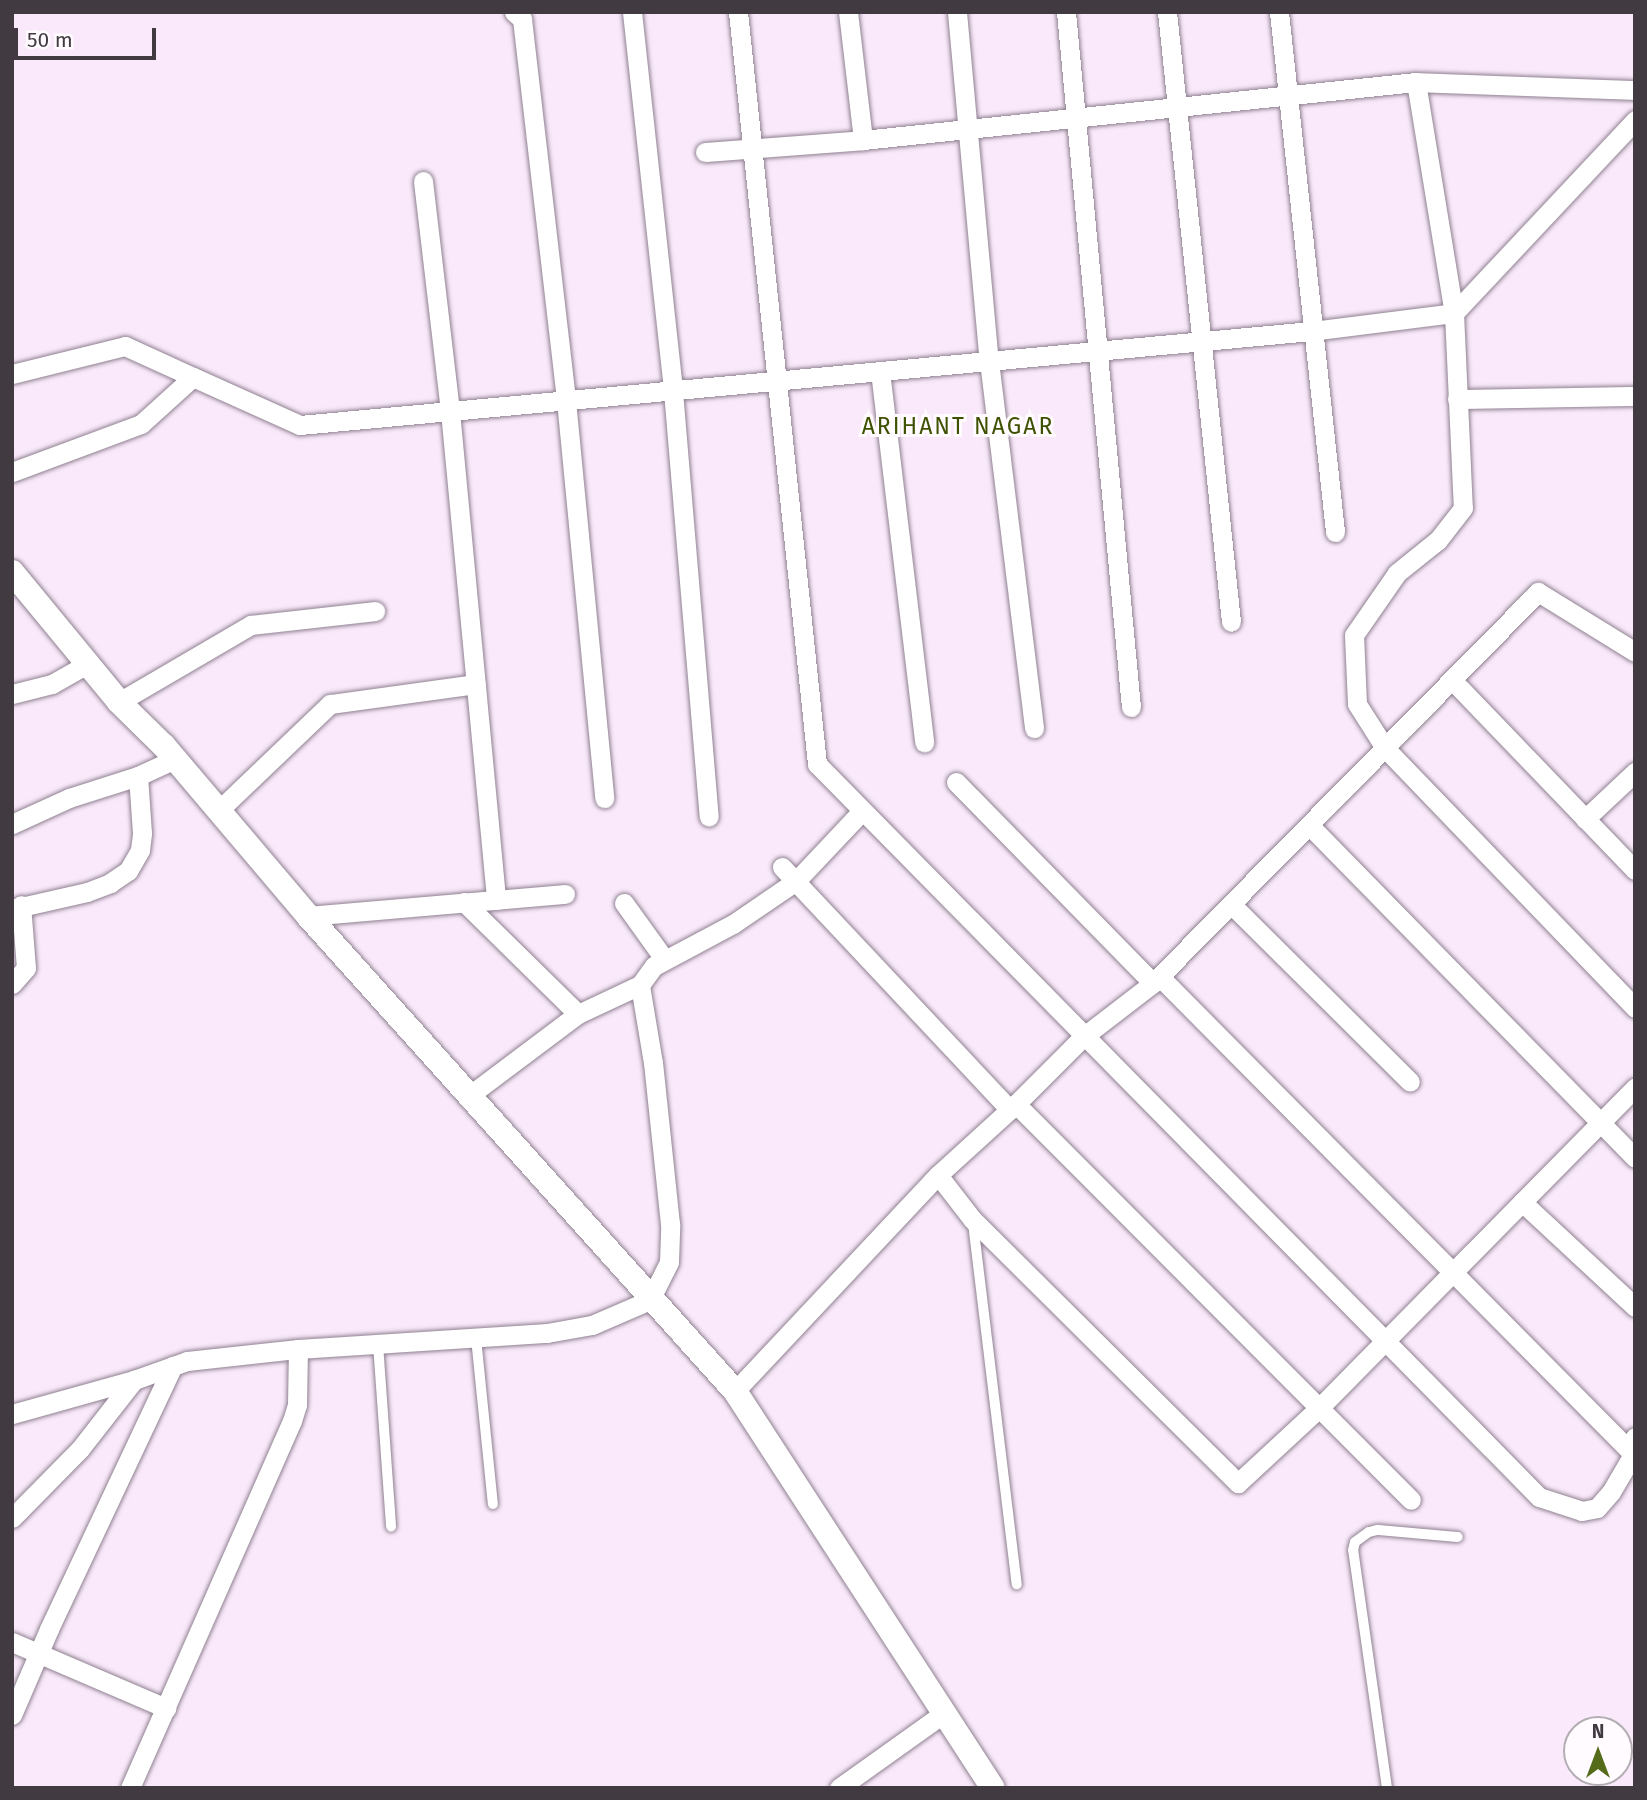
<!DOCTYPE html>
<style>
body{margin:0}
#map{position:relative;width:1647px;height:1800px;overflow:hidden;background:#f9e9fa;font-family:"Fira Sans",sans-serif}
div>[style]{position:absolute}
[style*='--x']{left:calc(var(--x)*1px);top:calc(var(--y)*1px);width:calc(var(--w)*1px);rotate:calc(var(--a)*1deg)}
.roads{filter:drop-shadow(0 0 2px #8f8191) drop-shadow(0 0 2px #8f8191)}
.service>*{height:10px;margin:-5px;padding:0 5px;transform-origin:5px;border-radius:5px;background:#fff}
.minor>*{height:19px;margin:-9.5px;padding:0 9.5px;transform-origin:9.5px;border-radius:9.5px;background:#fff}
.tertiary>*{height:24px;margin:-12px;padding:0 12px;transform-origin:12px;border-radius:12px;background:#fff}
span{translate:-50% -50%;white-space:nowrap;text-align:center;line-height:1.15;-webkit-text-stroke:6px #fffbff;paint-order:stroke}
.neighbourhood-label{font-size:23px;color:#3e5101;letter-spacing:2px}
.frame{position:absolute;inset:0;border:14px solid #413b41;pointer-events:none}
.north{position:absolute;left:1563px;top:1716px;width:70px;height:70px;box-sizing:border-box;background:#fffbff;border:2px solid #b3aeb3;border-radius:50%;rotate:0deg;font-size:19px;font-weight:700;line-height:28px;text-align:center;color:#413b41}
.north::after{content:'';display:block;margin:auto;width:24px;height:32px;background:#546b1a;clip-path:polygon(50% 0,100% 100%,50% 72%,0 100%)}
.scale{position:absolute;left:14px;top:28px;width:142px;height:32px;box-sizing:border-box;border:4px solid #413b41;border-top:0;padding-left:9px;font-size:21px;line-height:24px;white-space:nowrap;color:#413b41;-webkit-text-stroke:5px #fffbff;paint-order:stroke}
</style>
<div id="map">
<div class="roads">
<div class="service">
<div style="--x:973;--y:1223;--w:364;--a:83.1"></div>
<div style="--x:476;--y:1338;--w:167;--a:84.2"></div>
<div style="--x:378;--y:1344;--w:183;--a:85.9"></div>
<div style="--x:1387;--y:1788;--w:240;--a:-98.1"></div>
<div style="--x:1353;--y:1550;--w:8;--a:-76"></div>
<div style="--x:1355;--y:1542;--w:17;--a:-36"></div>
<div style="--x:1369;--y:1532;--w:9;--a:-13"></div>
<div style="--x:1378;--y:1530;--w:80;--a:5"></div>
</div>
<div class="minor">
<div style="--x:514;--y:12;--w:11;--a:41"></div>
<div style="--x:522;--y:19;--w:384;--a:83.4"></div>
<div style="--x:566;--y:400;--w:400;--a:84.5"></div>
<div style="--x:632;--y:12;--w:381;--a:83.8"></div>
<div style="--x:673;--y:391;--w:427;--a:85.2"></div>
<div style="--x:738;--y:12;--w:756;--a:84"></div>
<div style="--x:817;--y:764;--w:1029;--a:45.43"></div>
<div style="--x:1539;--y:1497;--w:45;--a:18"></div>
<div style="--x:1582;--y:1511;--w:15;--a:-11"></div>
<div style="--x:1597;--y:1508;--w:21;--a:-49"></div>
<div style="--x:1611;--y:1492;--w:42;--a:-59.7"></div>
<div style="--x:1632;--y:1456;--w:19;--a:-81"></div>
<div style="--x:848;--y:12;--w:129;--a:83.3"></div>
<div style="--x:957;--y:12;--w:350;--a:84.8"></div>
<div style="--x:989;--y:361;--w:370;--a:83"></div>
<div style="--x:1066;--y:12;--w:698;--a:84.66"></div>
<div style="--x:1167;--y:12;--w:613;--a:84.01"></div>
<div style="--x:1279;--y:12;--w:523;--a:83.85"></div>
<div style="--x:1416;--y:82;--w:234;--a:80.7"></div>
<div style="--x:1454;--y:313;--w:195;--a:87.4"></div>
<div style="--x:1463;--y:508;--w:41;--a:128"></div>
<div style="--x:1438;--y:540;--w:53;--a:141.2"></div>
<div style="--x:1397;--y:573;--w:75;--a:124.7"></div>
<div style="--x:1354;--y:635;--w:69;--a:87.5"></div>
<div style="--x:1357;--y:704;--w:52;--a:57.5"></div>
<div style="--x:1385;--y:748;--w:361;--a:46.1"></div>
<div style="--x:705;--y:152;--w:158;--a:-4.3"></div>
<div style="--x:863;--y:140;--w:556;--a:-5.99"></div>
<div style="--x:1416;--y:82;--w:219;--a:2.1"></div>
<div style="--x:423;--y:181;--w:232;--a:83.3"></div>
<div style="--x:450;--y:411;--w:491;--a:84.6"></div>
<div style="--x:880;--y:371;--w:374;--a:83.2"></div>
<div style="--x:12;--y:374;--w:116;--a:-13.9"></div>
<div style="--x:125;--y:346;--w:75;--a:24.5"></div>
<div style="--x:1457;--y:399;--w:178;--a:-1"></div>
<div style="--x:12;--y:472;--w:138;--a:-20.4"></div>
<div style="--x:141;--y:424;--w:70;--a:-42.1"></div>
<div style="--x:193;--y:377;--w:117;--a:24.2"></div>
<div style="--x:300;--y:425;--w:1016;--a:-5.31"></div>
<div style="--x:1312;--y:331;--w:143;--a:-7.2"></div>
<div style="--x:1454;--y:313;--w:265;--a:-46.8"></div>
<div style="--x:1452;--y:680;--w:264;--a:46.1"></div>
<div style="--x:12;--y:694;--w:41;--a:-14"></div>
<div style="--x:52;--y:684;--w:43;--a:-29.6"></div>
<div style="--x:119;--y:702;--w:153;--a:-30.3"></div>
<div style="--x:251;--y:625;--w:125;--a:-6.4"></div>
<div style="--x:956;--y:782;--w:281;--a:45.6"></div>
<div style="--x:218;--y:811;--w:155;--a:-43.7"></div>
<div style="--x:330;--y:704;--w:147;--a:-7.8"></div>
<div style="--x:1585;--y:819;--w:69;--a:-43.2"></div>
<div style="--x:12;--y:824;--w:63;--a:-24.5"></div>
<div style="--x:69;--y:798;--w:72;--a:-17.7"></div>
<div style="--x:138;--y:776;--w:41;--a:-24.7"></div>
<div style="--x:1309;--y:825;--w:466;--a:45.6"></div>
<div style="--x:782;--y:867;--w:333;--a:46.8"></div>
<div style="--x:464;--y:902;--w:160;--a:44.5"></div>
<div style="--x:624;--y:903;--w:70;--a:54.3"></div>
<div style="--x:1231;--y:904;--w:252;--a:44.8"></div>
<div style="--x:12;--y:909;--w:77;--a:-12.8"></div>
<div style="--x:87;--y:892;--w:25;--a:-21"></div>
<div style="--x:110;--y:883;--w:22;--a:-34"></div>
<div style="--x:128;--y:871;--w:24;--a:-60"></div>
<div style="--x:140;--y:850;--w:17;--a:-83"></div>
<div style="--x:142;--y:833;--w:57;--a:-94"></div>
<div style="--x:308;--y:916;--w:258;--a:-4.9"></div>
<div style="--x:1160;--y:977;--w:675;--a:45.24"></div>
<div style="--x:12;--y:984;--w:21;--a:-49"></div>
<div style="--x:26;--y:968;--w:63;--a:-94.5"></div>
<div style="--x:470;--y:1095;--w:135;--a:-36.9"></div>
<div style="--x:578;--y:1014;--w:68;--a:-25.1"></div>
<div style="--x:640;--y:985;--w:24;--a:-54"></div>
<div style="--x:654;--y:966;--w:89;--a:-28"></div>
<div style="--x:733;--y:924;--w:76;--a:-34.3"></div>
<div style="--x:796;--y:881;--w:96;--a:-46.7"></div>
<div style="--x:1016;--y:1104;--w:559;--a:45.07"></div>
<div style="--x:938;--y:1175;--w:56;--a:52.3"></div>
<div style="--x:972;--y:1219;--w:375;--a:44.8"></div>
<div style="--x:1238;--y:1483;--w:110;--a:-42.8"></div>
<div style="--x:1319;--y:1408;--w:450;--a:-45.4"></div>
<div style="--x:1522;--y:1202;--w:154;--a:42.9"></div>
<div style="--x:735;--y:1391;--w:296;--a:-46.8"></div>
<div style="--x:938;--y:1175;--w:105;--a:-42.3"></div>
<div style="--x:1016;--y:1104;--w:95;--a:-45"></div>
<div style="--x:1083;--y:1037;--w:88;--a:-37.6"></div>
<div style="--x:1153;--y:983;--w:549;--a:-45.44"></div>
<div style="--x:1538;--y:592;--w:114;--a:31.7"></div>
<div style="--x:12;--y:1414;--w:127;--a:-15.6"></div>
<div style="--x:134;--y:1380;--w:56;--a:-19.7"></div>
<div style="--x:187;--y:1361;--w:112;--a:-6.2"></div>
<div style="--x:298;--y:1349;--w:250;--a:-3.7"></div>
<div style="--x:547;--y:1333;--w:46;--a:-10.1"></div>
<div style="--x:592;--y:1325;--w:63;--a:-23.3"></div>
<div style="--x:650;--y:1300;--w:42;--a:-63.4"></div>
<div style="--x:669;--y:1262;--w:38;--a:-88"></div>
<div style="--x:670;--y:1224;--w:162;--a:-96"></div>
<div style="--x:653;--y:1063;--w:79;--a:-99.5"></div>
<div style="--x:12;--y:1518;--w:97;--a:-45.4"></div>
<div style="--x:80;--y:1449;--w:88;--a:-52"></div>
<div style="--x:12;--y:1642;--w:168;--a:23.2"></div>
<div style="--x:12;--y:1715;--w:94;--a:-66.7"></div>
<div style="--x:49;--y:1629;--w:291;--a:-64.8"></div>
<div style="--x:130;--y:1788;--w:401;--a:-66.2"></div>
<div style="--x:292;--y:1421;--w:17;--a:-73"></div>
<div style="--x:297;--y:1405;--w:56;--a:-89"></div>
<div style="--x:839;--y:1788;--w:129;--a:-35.5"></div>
</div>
<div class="tertiary">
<div style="--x:12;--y:572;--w:168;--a:50.5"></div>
<div style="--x:119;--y:702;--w:63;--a:44.4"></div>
<div style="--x:164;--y:746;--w:223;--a:49.7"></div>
<div style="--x:308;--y:916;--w:639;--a:48.05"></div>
<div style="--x:735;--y:1391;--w:473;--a:57"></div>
</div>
</div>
<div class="neighbourhood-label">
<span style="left:958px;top:426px">ARIHANT NAGAR</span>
</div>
<div class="frame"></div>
<div class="north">N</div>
<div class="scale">50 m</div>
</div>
